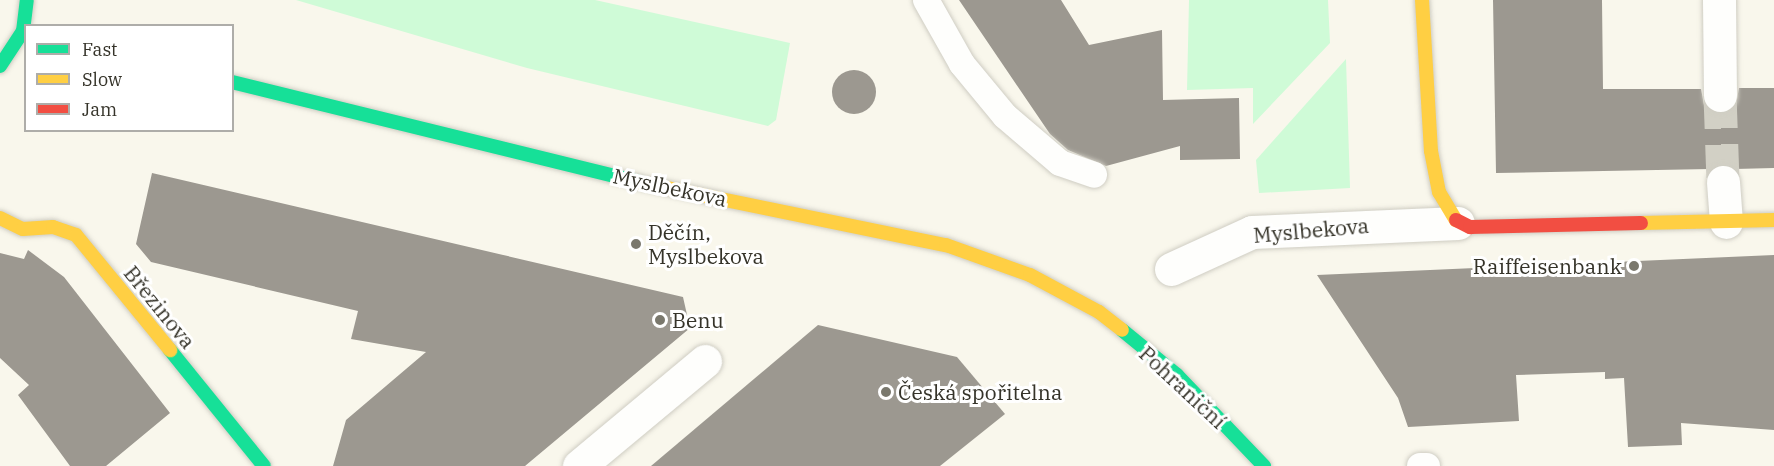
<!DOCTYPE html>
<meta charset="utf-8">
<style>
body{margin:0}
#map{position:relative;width:1774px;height:466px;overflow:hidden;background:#f9f7ec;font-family:"IBM Plex Serif",serif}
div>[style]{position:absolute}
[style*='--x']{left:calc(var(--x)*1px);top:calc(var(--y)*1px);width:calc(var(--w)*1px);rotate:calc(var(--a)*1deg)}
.green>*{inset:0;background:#cffbd7}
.building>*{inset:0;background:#9c9890}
.round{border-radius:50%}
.street-tunnel>*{height:33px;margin-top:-16.5px;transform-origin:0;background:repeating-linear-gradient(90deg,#d2d0c5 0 33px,transparent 0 49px)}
.roads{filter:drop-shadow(0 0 2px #cfcdc3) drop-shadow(0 0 2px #cfcdc3)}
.lane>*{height:26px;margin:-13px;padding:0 13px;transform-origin:13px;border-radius:13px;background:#fefefc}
.street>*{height:33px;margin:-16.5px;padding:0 16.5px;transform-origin:16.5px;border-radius:16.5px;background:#fefefc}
.fast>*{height:14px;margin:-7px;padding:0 7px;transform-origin:7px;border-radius:7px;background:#16e098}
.slow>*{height:14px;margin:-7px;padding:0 7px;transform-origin:7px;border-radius:7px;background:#ffcf43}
.jam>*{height:14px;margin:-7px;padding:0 7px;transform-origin:7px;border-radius:7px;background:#f24e42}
.dots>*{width:16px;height:16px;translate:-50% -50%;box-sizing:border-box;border:3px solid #fff;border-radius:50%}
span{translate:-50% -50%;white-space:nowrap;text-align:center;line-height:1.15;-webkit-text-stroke:6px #fff;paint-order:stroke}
.street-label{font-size:21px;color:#353329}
.poi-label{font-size:21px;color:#353329}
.left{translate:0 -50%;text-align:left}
.right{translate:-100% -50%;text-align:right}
.legend{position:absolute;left:24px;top:24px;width:210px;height:108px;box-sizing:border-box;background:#fff;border:2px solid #aeada9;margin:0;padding:8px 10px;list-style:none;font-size:18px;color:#353329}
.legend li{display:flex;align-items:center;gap:12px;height:30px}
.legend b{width:30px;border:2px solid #aeada9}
</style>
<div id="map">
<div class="green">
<div style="clip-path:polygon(296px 0,595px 0,790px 43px,776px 120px,768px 126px,527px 68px)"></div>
<div style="clip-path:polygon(1189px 0,1328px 0,1330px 43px,1253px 124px,1253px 88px,1187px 90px)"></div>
<div style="clip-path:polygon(1346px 59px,1350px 188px,1259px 193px,1256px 160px)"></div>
</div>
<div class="building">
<div style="clip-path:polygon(959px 0,1061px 0,1089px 45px,1162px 30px,1163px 100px,1239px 98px,1240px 159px,1180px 160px,1180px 146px,1106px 166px,1068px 150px,1050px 134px)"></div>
<div style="clip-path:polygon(1493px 0,1602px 0,1603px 89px,1701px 89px,1704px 105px,1720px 114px,1736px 105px,1739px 88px,1774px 88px,1774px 168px,1735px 169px,1722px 163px,1710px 169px,1496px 173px)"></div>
<div class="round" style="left:832px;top:70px;width:44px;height:44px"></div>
<div style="clip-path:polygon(152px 173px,683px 297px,690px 328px,525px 466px,333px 466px,346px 420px,426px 352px,351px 339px,358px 311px,151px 262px,136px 244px)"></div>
<div style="clip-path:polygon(28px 250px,64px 277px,170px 413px,106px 466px,70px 466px,18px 395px,29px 385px,0 358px,0 253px,24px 259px)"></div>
<div style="clip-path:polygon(1774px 255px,1774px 430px,1681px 423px,1682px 445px,1628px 447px,1624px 378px,1605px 379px,1605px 372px,1516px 375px,1519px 421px,1408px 427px,1398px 398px,1317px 275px)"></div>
<div style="clip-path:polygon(818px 325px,957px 357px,1005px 414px,940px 466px,651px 466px)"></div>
</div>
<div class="street-tunnel">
<div style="--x:1720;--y:95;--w:87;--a:88"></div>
</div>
<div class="roads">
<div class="lane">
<div style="--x:926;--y:0;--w:73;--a:60.6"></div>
<div style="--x:962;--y:64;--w:67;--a:50.4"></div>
<div style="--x:1005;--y:116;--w:72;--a:40.5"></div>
<div style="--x:1060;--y:163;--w:36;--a:19"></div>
<div style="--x:1420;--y:466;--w:7;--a:0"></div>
</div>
<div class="street">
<div style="--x:1719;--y:0;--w:95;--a:89.4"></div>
<div style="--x:1723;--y:182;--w:40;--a:85.7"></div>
<div style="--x:1171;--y:269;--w:89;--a:-24.6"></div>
<div style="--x:1252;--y:232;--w:206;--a:-2.5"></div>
<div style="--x:579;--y:466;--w:164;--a:-39.8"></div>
</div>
<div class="fast">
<div style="--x:0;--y:66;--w:42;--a:-56.7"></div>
<div style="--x:23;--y:31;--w:31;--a:-83"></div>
<div style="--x:232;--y:82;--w:418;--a:13.8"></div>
<div style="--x:1122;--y:330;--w:71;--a:39.3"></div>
<div style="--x:1177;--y:375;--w:126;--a:46.3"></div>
<div style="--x:170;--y:350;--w:149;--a:51"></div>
</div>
<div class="slow">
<div style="--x:1422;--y:0;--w:151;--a:86.6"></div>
<div style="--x:1431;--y:151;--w:42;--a:79"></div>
<div style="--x:1439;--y:192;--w:33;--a:59"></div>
<div style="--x:638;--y:182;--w:314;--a:11.6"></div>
<div style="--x:946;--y:245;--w:89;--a:19.7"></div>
<div style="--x:1030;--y:275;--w:78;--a:28.2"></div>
<div style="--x:1099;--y:312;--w:29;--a:38"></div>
<div style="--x:0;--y:218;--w:25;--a:26"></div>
<div style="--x:23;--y:229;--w:30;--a:-4"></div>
<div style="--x:53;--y:227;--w:24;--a:19"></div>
<div style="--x:76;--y:235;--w:149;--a:50.7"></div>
<div style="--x:1641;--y:223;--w:133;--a:-1.3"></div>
</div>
<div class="jam">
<div style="--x:1456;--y:220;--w:16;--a:27"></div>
<div style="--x:1470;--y:227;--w:171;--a:-1.3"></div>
</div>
</div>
<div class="dots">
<div style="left:636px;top:244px;background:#7a786d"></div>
<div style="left:1634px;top:266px;background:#7a786d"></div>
<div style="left:660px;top:320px;background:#7a786d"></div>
<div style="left:886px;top:392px;background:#7a786d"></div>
</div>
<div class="street-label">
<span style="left:670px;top:187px;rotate:12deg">Myslbekova</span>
<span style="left:1311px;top:230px;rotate:-5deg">Myslbekova</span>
<span style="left:160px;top:307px;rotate:51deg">Březinova</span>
<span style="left:1183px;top:387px;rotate:43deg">Pohraniční</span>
</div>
<div class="poi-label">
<span class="left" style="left:648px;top:244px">Děčín,<br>Myslbekova</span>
<span class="right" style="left:1622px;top:266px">Raiffeisenbank</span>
<span class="left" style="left:672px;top:320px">Benu</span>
<span class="left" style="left:898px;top:392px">Česká spořitelna</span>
</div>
<ul class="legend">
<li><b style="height:8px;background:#16e098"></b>Fast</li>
<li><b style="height:8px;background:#ffcf43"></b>Slow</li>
<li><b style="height:8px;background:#f24e42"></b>Jam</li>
</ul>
</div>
